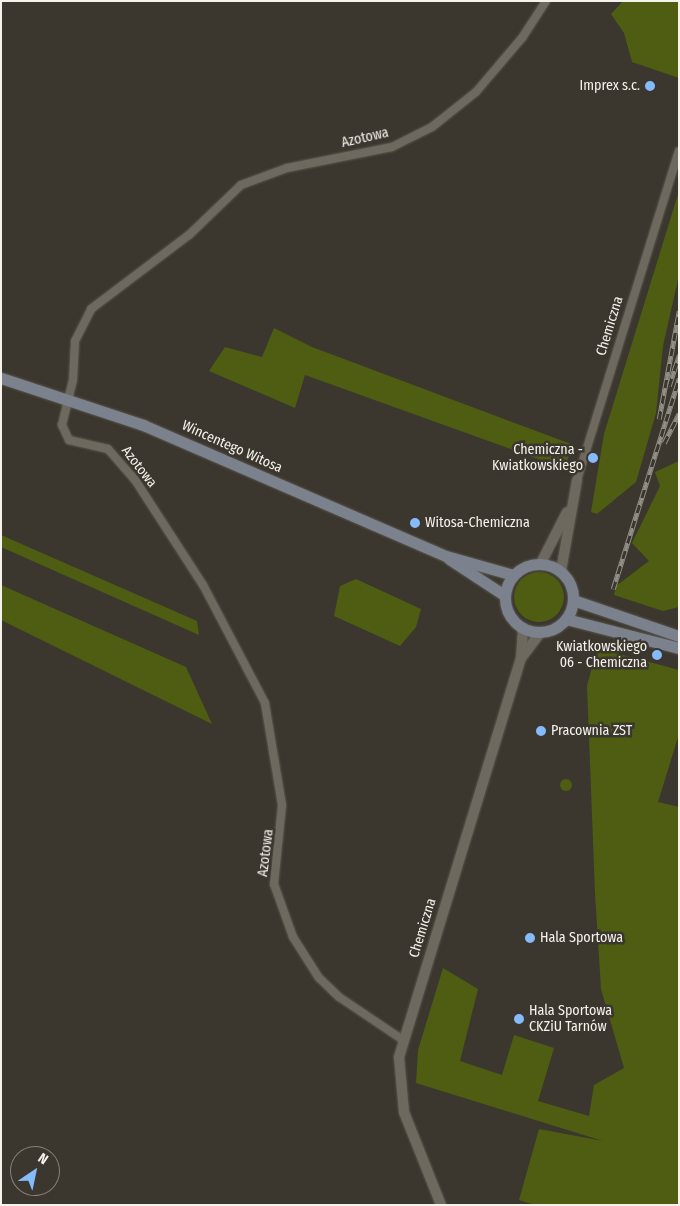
<!DOCTYPE html>
<meta charset="utf-8">
<style>
body{margin:0}
#map{position:relative;width:680px;height:1206px;overflow:hidden;background:#3b372e;font-family:"Fira Sans Condensed",sans-serif}
div>[style]{position:absolute}
[style*='--x']{left:calc(var(--x)*1px);top:calc(var(--y)*1px);width:calc(var(--w)*1px);rotate:calc(var(--a)*1deg)}
.green>*{inset:0;background:#4e5d12}
.round{border-radius:50%}
.roads{filter:drop-shadow(0 0 1px #59564e) drop-shadow(0 0 1px #59564e)}
.minor>*{height:8px;margin:-4px;padding:0 4px;transform-origin:4px;border-radius:4px;background:#6d695f}
.tertiary>*{height:10px;margin:-5px;padding:0 5px;transform-origin:5px;border-radius:5px;background:#6d695f}
.secondary>*{height:11px;margin:-5.5px;padding:0 5.5px;transform-origin:5.5px;border-radius:5.5px;background:#7c828d}
.secondary>.ring{margin:-5.5px;padding:0;box-sizing:content-box;background:none;border:11px solid #7c828d;border-radius:50%}
.rail>*{height:4.5px;margin-top:-2.25px;transform-origin:0;background:repeating-linear-gradient(90deg,#3b372e 0 8px,#928f87 0 16px);box-sizing:border-box;border-block:1px solid #928f87}
.dots>*{width:14px;height:14px;translate:-50% -50%;box-sizing:border-box;border:2px solid #3b372e;border-radius:50%}
span{translate:-50% -50%;white-space:nowrap;text-align:center;line-height:1.15;-webkit-text-stroke:5px #3b372e;paint-order:stroke}
.poi-label{font-size:14px;color:#f5f2ec}
.right{translate:-100% -50%;text-align:right}
.left{translate:0 -50%;text-align:left}
.street-label{font-size:14px;color:#f5f2ec}
.frame{position:absolute;inset:0;border:2px solid #f5f2ec;pointer-events:none}
.north{position:absolute;left:10px;top:1146px;width:50px;height:50px;box-sizing:border-box;background:#3b372e;border:1px solid #85827a;border-radius:50%;rotate:34deg;font-size:14px;font-weight:700;line-height:20px;text-align:center;color:#f5f2ec}
.north::after{content:'';display:block;margin:auto;width:18px;height:22px;background:#85bbfb;clip-path:polygon(50% 0,100% 100%,50% 72%,0 100%)}
</style>
<div id="map">
<div class="green">
<div style="clip-path:polygon(623px 1px,679px 1px,679px 78px,632px 62px,624px 33px,611px 14px)"></div>
<div style="clip-path:polygon(679px 191px,679px 275px,663px 346px,656px 413px,636px 482px,597px 514px,591px 512px,604px 434px)"></div>
<div style="clip-path:polygon(274px 328px,312px 347px,571px 444px,566px 469px,305px 375px,295px 408px,209px 371px,225px 347px,262px 357px)"></div>
<div style="clip-path:polygon(679px 461px,679px 607px,663px 611px,614px 595px,616px 586px,649px 561px,632px 543px,660px 486px,655px 472px)"></div>
<div style="clip-path:polygon(1px 535px,197px 621px,199px 635px,1px 547px)"></div>
<div class="round" style="left:514px;top:572px;width:50px;height:50px"></div>
<div style="clip-path:polygon(356px 579px,421px 609px,416px 627px,400px 646px,334px 616px,340px 586px)"></div>
<div style="clip-path:polygon(1px 585px,186px 667px,212px 724px,1px 620px)"></div>
<div style="clip-path:polygon(597px 648px,679px 670px,679px 734px,658px 802px,679px 807px,679px 1205px,535px 1205px,519px 1200px,539px 1129px,603px 1141px,416px 1083px,418px 1050px,443px 968px,478px 989px,460px 1061px,502px 1075px,514px 1035px,554px 1048px,538px 1101px,589px 1116px,594px 1085px,624px 1068px,601px 989px,595px 893px,587px 686px)"></div>
<div class="round" style="left:560px;top:779px;width:12px;height:12px"></div>
</div>
<div class="roads">
<div class="minor">
<div style="--x:577;--y:480;--w:344;--a:-72.8"></div>
<div style="--x:403;--y:1040;--w:77;--a:-146.1"></div>
<div style="--x:339;--y:997;--w:28;--a:-136"></div>
<div style="--x:319;--y:978;--w:49;--a:-122.4"></div>
<div style="--x:293;--y:937;--w:56;--a:-109.7"></div>
<div style="--x:274;--y:884;--w:79;--a:-84.2"></div>
<div style="--x:282;--y:805;--w:103;--a:-99.5"></div>
<div style="--x:265;--y:703;--w:133;--a:-117.7"></div>
<div style="--x:203;--y:585;--w:125;--a:-122.9"></div>
<div style="--x:135;--y:480;--w:41;--a:-131.1"></div>
<div style="--x:108;--y:449;--w:40;--a:-167"></div>
<div style="--x:69;--y:440;--w:17;--a:-115"></div>
<div style="--x:62;--y:425;--w:46;--a:-76.3"></div>
<div style="--x:73;--y:380;--w:39;--a:-87"></div>
<div style="--x:75;--y:341;--w:36;--a:-63"></div>
<div style="--x:91;--y:309;--w:123;--a:-37.1"></div>
<div style="--x:189;--y:235;--w:72;--a:-43.9"></div>
<div style="--x:241;--y:185;--w:49;--a:-20.3"></div>
<div style="--x:287;--y:168;--w:107;--a:-11.3"></div>
<div style="--x:392;--y:147;--w:45;--a:-26.6"></div>
<div style="--x:432;--y:127;--w:56;--a:-38.5"></div>
<div style="--x:476;--y:92;--w:71;--a:-49.6"></div>
<div style="--x:522;--y:38;--w:44;--a:-57"></div>
</div>
<div class="tertiary">
<div style="--x:541;--y:563;--w:57;--a:-63"></div>
<div style="--x:561;--y:571;--w:92;--a:-80"></div>
<div style="--x:522;--y:657;--w:31;--a:-53"></div>
<div style="--x:441;--y:1205;--w:100;--a:-111.7"></div>
<div style="--x:404;--y:1112;--w:55;--a:-95.2"></div>
<div style="--x:399;--y:1057;--w:417;--a:-73"></div>
<div style="--x:521;--y:658;--w:29;--a:-86"></div>
</div>
<div class="secondary">
<div style="--x:1;--y:378;--w:150;--a:18.3"></div>
<div style="--x:143;--y:425;--w:330;--a:23.4"></div>
<div style="--x:446;--y:556;--w:70;--a:15.8"></div>
<div style="--x:449;--y:559;--w:66;--a:33.2"></div>
<div class="ring" style="left:505px;top:564px;width:57px;height:57px"></div>
<div style="--x:573;--y:600;--w:112;--a:18.8"></div>
<div style="--x:566;--y:619;--w:117;--a:14.4"></div>
</div>
</div>
<div class="rail">
<div style="--x:669;--y:386;--w:33;--a:-72"></div>
<div style="--x:659;--y:419;--w:110;--a:-79.5"></div>
<div style="--x:664;--y:443;--w:33;--a:-63"></div>
<div style="--x:613;--y:589;--w:221;--a:-72.6"></div>
</div>
<div class="dots">
<div style="left:650px;top:86px;background:#85bbfb"></div>
<div style="left:593px;top:458px;background:#85bbfb"></div>
<div style="left:415px;top:523px;background:#85bbfb"></div>
<div style="left:657px;top:655px;background:#85bbfb"></div>
<div style="left:541px;top:731px;background:#85bbfb"></div>
<div style="left:530px;top:938px;background:#85bbfb"></div>
<div style="left:519px;top:1019px;background:#85bbfb"></div>
</div>
<div class="poi-label">
<span class="right" style="left:640px;top:86px">Imprex s.c.</span>
<span class="right" style="left:583px;top:458px">Chemiczna -<br>Kwiatkowskiego</span>
<span class="left" style="left:425px;top:523px">Witosa-Chemiczna</span>
<span class="right" style="left:647px;top:655px">Kwiatkowskiego<br>06 - Chemiczna</span>
<span class="left" style="left:551px;top:731px">Pracownia ZST</span>
<span class="left" style="left:540px;top:938px">Hala Sportowa</span>
<span class="left" style="left:529px;top:1019px">Hala Sportowa<br>CKZiU Tarnów</span>
</div>
<div class="street-label">
<span style="left:365px;top:138px;rotate:-13deg">Azotowa</span>
<span style="left:610px;top:326px;rotate:-73deg">Chemiczna</span>
<span style="left:232px;top:447px;rotate:24deg">Wincentego Witosa</span>
<span style="left:139px;top:467px;rotate:52deg">Azotowa</span>
<span style="left:266px;top:853px;rotate:-83deg">Azotowa</span>
<span style="left:423px;top:928px;rotate:-73deg">Chemiczna</span>
</div>
<div class="frame"></div>
<div class="north">N</div>
</div>
